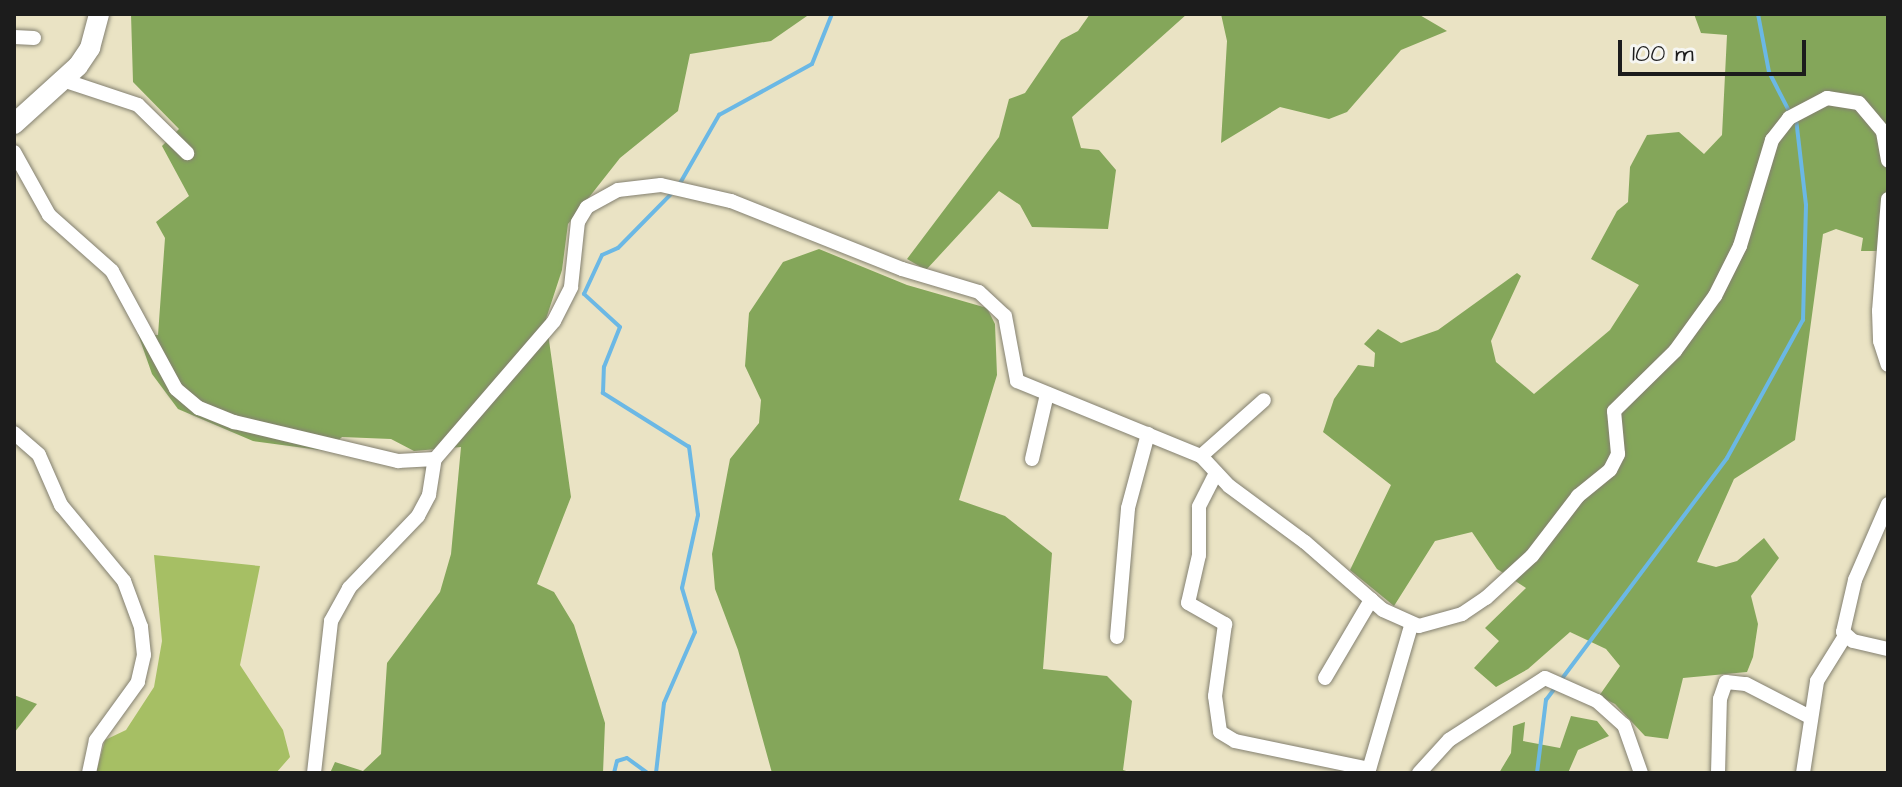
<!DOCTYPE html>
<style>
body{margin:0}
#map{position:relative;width:1902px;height:787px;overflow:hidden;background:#eae3c4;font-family:"Architects Daughter",sans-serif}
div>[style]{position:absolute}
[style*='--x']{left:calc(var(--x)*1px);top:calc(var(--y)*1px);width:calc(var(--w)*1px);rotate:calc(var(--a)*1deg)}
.green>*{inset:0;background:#a6bf64}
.forest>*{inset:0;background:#84a65a}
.stream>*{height:4px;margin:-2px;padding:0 2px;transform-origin:2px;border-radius:2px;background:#6bb8e5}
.roads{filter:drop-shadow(0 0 2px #838070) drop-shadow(0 0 2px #838070)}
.street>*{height:14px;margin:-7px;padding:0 7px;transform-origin:7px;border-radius:7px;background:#fff}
.secondary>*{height:20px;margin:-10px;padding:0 10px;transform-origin:10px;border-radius:10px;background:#fff}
span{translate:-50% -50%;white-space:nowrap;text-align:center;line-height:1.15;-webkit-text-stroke:8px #f6f6f2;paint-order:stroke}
.frame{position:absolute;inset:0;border:16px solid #1c1c1c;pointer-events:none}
.scale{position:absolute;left:1618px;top:40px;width:188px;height:36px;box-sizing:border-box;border:4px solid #1c1c1c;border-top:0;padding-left:10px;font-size:24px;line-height:28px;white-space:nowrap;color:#1c1c1c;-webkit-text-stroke:6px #f6f6f2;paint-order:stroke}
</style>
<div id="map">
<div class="green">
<div style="clip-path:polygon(154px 555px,260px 566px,240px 665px,283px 730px,290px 757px,276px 773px,96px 773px,105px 740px,126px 730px,154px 687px,162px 641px)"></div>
</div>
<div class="forest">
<div style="clip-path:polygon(131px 14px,807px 16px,771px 41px,690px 54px,678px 111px,620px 158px,568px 224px,562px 270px,546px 319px,571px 497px,537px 584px,554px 592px,574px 625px,605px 723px,603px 773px,330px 773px,335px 762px,363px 771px,381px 754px,387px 663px,440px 592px,451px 554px,461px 447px,414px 451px,391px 439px,342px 437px,327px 451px,253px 441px,178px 409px,152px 374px,138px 334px,158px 335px,165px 238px,156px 222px,189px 196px,162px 146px,179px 129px,133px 82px)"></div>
<div style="clip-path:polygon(1090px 14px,1187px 14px,1072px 117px,1081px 148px,1099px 150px,1116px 170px,1108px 229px,1032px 227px,1020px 205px,999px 191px,926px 270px,907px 259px,999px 137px,1009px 99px,1025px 93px,1061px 40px,1078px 31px)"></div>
<div style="clip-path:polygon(1221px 14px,1418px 14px,1447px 31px,1401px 50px,1347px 112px,1329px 119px,1280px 107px,1221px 143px,1227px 41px)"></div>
<div style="clip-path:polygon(1694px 14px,1888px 14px,1888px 251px,1861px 251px,1863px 238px,1836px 229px,1823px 234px,1795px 440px,1734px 479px,1697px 562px,1716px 567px,1737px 561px,1764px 538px,1779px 558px,1751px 596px,1758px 624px,1753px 657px,1747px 672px,1683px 678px,1668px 739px,1645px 736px,1615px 704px,1599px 696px,1620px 666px,1606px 649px,1570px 632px,1528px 669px,1496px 687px,1474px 668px,1499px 641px,1485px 628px,1526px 588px,1497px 569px,1472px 532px,1435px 541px,1394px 606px,1350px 570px,1391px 485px,1323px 432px,1334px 399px,1358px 365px,1374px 367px,1375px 353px,1364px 344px,1378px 329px,1401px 343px,1438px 330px,1517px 273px,1521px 276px,1491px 341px,1496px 362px,1534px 394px,1610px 330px,1639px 285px,1591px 259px,1617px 211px,1628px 202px,1630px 167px,1647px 135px,1679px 132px,1704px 154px,1722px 135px,1727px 35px,1701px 33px)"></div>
<div style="clip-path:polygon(819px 249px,907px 285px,987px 308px,995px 324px,997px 375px,959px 500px,1005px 516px,1052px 553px,1043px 669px,1107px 676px,1132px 701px,1123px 770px,1133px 773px,772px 773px,738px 650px,715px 589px,712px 554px,730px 459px,759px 423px,761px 400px,745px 366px,749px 313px,783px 262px)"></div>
<div style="clip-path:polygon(14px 695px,37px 704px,14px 733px)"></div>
<div style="clip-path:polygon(1571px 716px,1597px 721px,1609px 736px,1578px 750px,1568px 773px,1499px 773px,1511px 753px,1513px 726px,1525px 722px,1523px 741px,1560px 748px)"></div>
</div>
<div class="stream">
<div style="--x:1758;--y:14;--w:59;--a:79.3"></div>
<div style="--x:1769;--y:72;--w:46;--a:62.9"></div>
<div style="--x:679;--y:185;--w:81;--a:-60.3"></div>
<div style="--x:719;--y:115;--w:106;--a:-28.7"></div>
<div style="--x:812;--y:64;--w:54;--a:-68.2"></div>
<div style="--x:614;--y:773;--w:12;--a:-76"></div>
<div style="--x:617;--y:761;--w:10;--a:-17"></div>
<div style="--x:627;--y:758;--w:26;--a:36"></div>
<div style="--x:656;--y:773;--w:70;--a:-83.5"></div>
<div style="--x:664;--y:703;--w:77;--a:-66.4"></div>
<div style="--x:695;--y:632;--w:46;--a:-106.5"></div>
<div style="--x:682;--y:588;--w:75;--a:-77.6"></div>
<div style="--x:698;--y:515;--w:69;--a:-97.5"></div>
<div style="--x:689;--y:447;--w:102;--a:-147.9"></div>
<div style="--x:603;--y:393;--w:26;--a:-88"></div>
<div style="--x:604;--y:367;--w:43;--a:-68.2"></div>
<div style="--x:620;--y:327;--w:49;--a:-137.5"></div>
<div style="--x:584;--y:294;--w:43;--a:-65.2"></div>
<div style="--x:602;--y:255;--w:17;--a:-24"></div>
<div style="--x:618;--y:248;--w:78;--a:-45.5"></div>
<div style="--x:1537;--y:773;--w:74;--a:-83"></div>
<div style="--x:1546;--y:700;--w:302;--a:-53.2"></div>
<div style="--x:1727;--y:458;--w:158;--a:-61.2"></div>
<div style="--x:1803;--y:320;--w:115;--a:-88.5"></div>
<div style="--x:1806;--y:205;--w:87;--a:-96.6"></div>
</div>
<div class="roads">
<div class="street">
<div style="--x:14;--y:37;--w:20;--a:3"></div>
<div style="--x:63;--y:80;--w:79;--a:18.4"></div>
<div style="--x:138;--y:105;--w:69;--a:44.4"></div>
<div style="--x:14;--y:152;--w:72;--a:60.9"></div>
<div style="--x:49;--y:215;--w:84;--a:41.6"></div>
<div style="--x:112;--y:271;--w:134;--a:61.5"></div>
<div style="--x:176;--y:389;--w:30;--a:40"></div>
<div style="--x:199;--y:408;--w:38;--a:22"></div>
<div style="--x:234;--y:422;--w:169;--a:13.4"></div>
<div style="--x:398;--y:461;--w:37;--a:-3"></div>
<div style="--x:435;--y:459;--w:182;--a:-49.2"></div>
<div style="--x:554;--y:321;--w:38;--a:-63"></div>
<div style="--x:571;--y:287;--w:65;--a:-83.9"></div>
<div style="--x:578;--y:222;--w:17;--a:-59"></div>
<div style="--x:587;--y:207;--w:35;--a:-29"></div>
<div style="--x:618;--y:190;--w:43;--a:-6.6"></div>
<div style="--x:661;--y:185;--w:72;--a:12.9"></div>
<div style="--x:731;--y:201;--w:184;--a:21.7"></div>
<div style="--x:902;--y:269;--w:80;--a:16.6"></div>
<div style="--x:979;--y:292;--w:35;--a:43"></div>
<div style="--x:1005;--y:316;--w:66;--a:79.5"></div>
<div style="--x:1017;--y:381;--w:199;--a:22.2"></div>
<div style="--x:1201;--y:456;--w:41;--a:47"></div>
<div style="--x:1229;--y:486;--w:94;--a:36.4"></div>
<div style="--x:1305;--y:542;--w:103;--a:41.1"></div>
<div style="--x:1383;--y:610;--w:39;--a:24"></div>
<div style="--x:1419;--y:626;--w:45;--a:-15.6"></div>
<div style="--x:1462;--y:614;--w:29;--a:-34"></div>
<div style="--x:1486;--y:598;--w:62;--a:-42.4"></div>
<div style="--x:1532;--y:556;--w:76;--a:-52.5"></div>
<div style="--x:1578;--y:496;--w:41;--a:-39.1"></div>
<div style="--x:1610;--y:470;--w:18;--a:-63"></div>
<div style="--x:1618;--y:454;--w:43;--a:-95.3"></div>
<div style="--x:1614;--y:411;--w:86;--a:-44.5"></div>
<div style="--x:1675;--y:351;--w:68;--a:-54"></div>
<div style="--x:1715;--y:296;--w:56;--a:-63.4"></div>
<div style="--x:1740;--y:246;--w:111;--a:-73.2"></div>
<div style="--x:1772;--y:140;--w:28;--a:-52"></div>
<div style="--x:1789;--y:118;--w:43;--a:-27.8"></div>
<div style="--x:1827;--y:98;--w:32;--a:9"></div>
<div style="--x:1859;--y:103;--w:38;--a:50"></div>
<div style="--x:1883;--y:132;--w:29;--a:80"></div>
<div style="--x:1888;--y:199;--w:112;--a:94.6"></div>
<div style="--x:1879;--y:311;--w:30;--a:88"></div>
<div style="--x:1880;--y:341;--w:25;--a:72"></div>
<div style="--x:14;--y:433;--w:33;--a:41"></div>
<div style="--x:39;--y:455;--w:55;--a:66.3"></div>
<div style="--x:61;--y:505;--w:99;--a:50.3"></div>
<div style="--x:124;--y:581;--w:49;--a:69.7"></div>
<div style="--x:141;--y:627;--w:28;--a:84"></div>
<div style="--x:144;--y:655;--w:28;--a:103"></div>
<div style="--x:138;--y:682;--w:72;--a:125.9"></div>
<div style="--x:96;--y:740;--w:34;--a:102"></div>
<div style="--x:1201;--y:456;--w:84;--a:-41.6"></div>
<div style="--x:1032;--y:459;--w:67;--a:-77"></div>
<div style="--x:1216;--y:473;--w:38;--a:117"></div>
<div style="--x:1199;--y:507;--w:48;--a:90"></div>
<div style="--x:1199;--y:555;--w:49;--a:102.9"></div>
<div style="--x:1188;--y:603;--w:43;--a:29.6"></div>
<div style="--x:1225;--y:624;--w:73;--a:97.9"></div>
<div style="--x:1215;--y:696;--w:36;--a:82"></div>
<div style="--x:1220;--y:732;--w:17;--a:31"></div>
<div style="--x:1235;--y:741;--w:137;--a:11.8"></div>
<div style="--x:1888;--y:504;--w:83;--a:113.5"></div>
<div style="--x:1855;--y:580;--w:53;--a:103"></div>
<div style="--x:1843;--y:632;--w:13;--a:42"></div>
<div style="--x:1853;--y:641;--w:36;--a:13"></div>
<div style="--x:1117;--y:637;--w:129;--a:-85.1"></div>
<div style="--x:1128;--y:508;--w:77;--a:-74.9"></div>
<div style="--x:1325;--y:678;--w:91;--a:-59.5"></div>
<div style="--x:314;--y:773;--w:153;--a:-83.6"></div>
<div style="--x:331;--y:621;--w:38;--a:-61"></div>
<div style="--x:349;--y:588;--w:100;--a:-46.2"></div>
<div style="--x:418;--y:516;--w:24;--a:-62"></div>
<div style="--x:429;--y:495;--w:36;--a:-81"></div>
<div style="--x:1368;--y:773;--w:153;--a:-73.7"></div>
<div style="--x:1419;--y:773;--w:45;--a:-47.7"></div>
<div style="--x:1449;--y:740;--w:114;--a:-32.9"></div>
<div style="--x:1545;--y:678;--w:57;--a:23.9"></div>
<div style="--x:1597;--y:701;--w:36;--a:42"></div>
<div style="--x:1624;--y:725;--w:51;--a:70.5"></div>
<div style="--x:1718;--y:773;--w:74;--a:-88.5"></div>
<div style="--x:1720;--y:699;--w:18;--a:-71"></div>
<div style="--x:1726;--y:682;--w:20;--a:6"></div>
<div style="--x:1746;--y:684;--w:72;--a:27.3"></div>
<div style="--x:1803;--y:773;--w:93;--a:-81.3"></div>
<div style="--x:1817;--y:681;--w:53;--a:-58.1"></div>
</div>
<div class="secondary">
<div style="--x:14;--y:124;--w:86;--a:-42.2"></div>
<div style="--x:78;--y:66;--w:22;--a:-56"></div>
<div style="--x:90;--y:48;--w:35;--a:-75"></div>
</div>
</div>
<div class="frame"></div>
<div class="scale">100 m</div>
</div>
